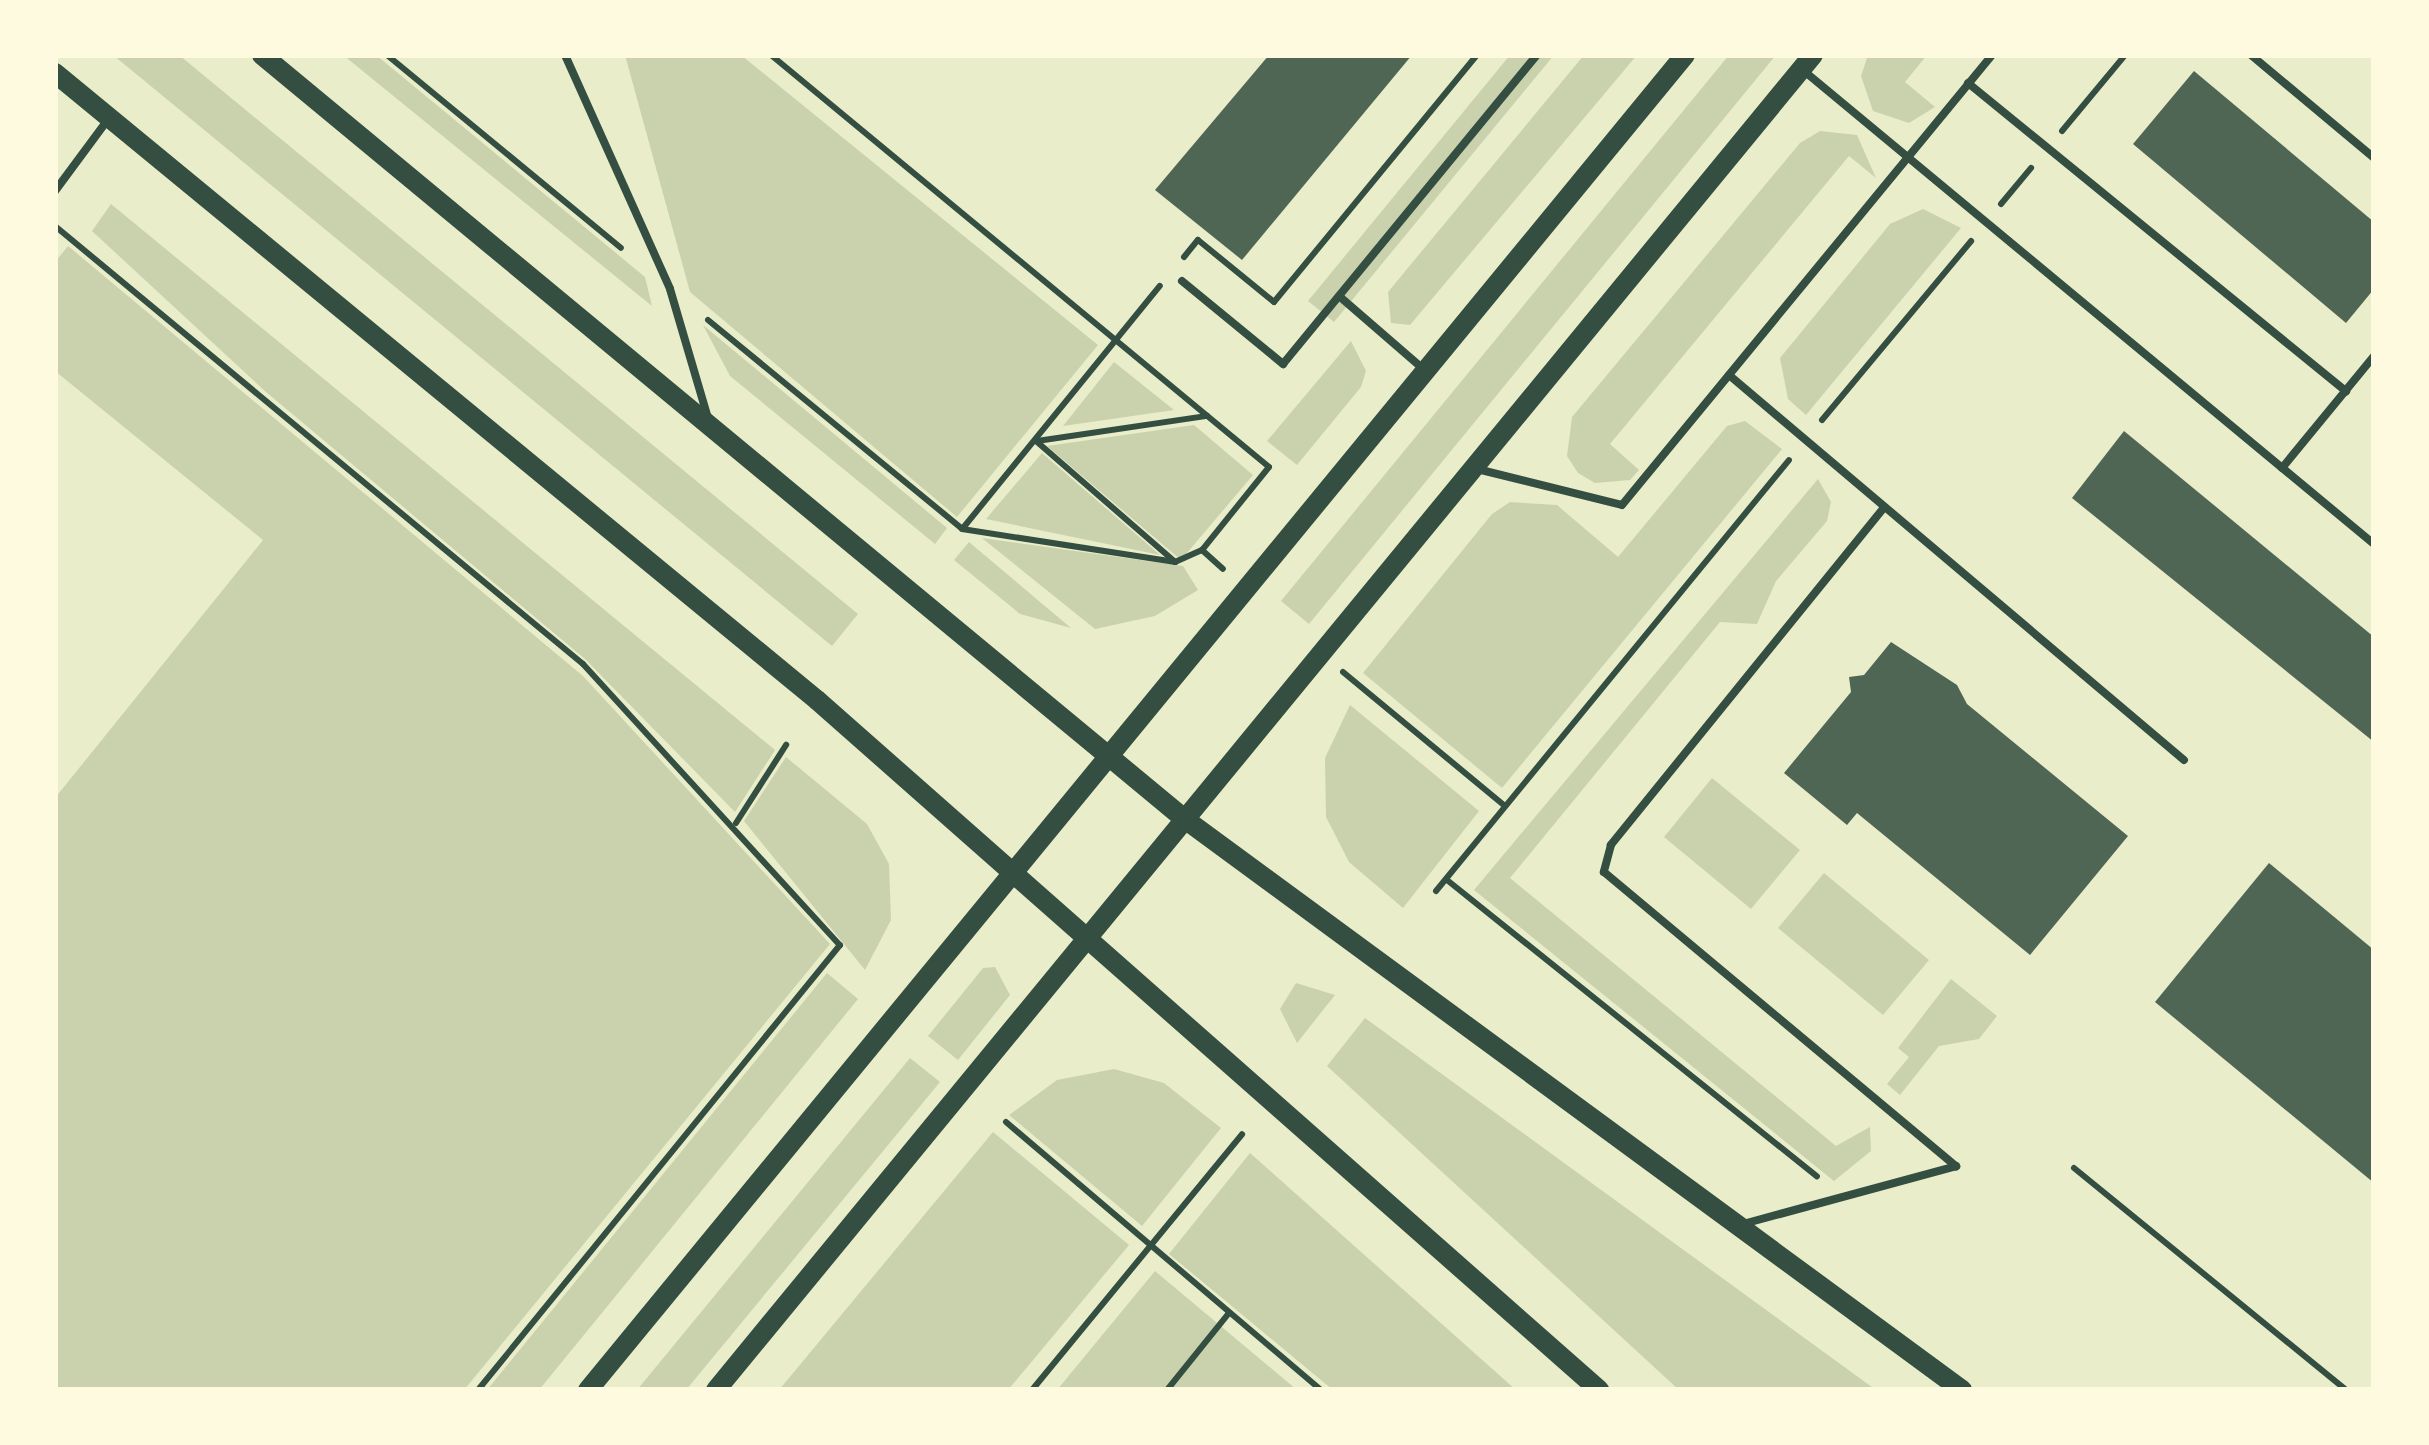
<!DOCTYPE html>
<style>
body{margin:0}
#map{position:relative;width:2429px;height:1445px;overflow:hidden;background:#e9edc9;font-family:"Noto Sans",sans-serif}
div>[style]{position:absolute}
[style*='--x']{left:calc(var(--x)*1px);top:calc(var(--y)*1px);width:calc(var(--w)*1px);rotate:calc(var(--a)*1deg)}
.green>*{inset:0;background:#cad2ad}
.building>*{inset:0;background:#4f6655}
.path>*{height:6px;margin:-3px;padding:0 3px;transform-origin:3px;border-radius:3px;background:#344e41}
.service>*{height:8px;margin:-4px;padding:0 4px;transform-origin:4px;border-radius:4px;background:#344e41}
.secondary>*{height:20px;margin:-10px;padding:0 10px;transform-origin:10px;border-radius:10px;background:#344e41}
span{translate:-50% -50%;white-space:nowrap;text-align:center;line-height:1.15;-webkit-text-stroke:8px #fefae0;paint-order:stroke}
.frame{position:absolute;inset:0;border:58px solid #fefae0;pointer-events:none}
</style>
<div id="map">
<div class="green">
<div style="clip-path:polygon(113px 55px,179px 55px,858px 614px,832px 646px)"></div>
<div style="clip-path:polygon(343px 55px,376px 55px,645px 277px,652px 306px)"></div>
<div style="clip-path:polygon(625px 55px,741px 55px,1098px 345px,957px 517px,690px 292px)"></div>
<div style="clip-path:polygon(1510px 55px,1554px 55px,1334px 322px,1308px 301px)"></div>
<div style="clip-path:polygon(1584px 55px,1637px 55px,1410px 325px,1391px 323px,1388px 292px)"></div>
<div style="clip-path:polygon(1729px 55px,1776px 55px,1309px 624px,1281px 601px)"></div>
<div style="clip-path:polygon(1868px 55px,1927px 55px,1905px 82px,1935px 107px,1909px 123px,1873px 111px,1861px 76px)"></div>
<div style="clip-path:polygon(1820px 131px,1857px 135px,1876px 178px,1849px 156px,1610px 444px,1639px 470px,1630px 480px,1595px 483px,1578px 473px,1567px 456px,1572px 417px,1800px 143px)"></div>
<div style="clip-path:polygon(111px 204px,775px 750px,735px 812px,585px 659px,266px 392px,92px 231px)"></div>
<div style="clip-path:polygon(1923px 209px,1961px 228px,1806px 415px,1788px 399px,1780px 358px,1890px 224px)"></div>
<div style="clip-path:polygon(68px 246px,583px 676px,830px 944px,464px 1390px,55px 1390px,55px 798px,263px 540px,55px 371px,55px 262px)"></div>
<div style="clip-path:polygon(703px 325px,947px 528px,935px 544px,730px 376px)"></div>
<div style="clip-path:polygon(1351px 341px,1366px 371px,1361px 387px,1297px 465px,1267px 441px)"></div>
<div style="clip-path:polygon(1114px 362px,1174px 410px,1063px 426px)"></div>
<div style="clip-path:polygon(1745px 421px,1782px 449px,1502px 788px,1363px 673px,1492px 514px,1510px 502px,1557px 505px,1618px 557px,1727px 426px)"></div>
<div style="clip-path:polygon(1194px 425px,1253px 475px,1181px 560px,1047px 446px)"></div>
<div style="clip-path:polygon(1042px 453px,1160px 555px,986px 519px)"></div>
<div style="clip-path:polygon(1818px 479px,1831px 502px,1827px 521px,1776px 581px,1757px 624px,1720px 622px,1510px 878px,1836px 1146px,1870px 1127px,1871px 1151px,1834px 1181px,1474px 890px)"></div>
<div style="clip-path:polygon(982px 538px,1183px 566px,1198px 590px,1155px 616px,1095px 629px)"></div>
<div style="clip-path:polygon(969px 542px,1071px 628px,1020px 614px,954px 560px)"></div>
<div style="clip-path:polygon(1350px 705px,1479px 811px,1403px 908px,1349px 862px,1326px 817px,1325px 758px)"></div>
<div style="clip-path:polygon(786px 757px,867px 824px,889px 864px,891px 920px,865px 970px,744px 821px)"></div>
<div style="clip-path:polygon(1712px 778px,1800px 850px,1751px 909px,1664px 837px)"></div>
<div style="clip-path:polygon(1824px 873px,1929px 960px,1883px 1015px,1778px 928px)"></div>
<div style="clip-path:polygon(995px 967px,1010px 995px,958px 1060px,928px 1036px,983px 968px)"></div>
<div style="clip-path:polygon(827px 973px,858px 999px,539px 1390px,487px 1390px)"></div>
<div style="clip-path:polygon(1951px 979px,1997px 1016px,1979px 1039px,1939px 1046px,1900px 1095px,1887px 1084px,1909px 1057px,1898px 1048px)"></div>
<div style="clip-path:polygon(1296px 983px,1335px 995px,1297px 1043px,1280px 1009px)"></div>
<div style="clip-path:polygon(1365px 1018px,1876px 1390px,1679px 1390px,1327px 1066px)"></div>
<div style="clip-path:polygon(910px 1058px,940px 1082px,686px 1390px,637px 1390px)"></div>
<div style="clip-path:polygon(1114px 1069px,1164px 1083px,1221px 1128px,1142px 1226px,1009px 1115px,1057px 1080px)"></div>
<div style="clip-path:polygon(993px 1132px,1129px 1245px,1008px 1390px,779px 1390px)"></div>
<div style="clip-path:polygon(1250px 1153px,1516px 1390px,1333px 1390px,1169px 1254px)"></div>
<div style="clip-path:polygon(1155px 1271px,1297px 1390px,1057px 1390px)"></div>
</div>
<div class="building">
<div style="clip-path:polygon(1269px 55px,1412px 55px,1242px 260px,1155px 190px)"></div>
<div style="clip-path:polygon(2194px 71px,2374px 222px,2374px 289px,2346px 323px,2133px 144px)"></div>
<div style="clip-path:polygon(2124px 431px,2374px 637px,2374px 742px,2072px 498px)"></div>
<div style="clip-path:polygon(1891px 642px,1957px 685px,1967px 704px,2128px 836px,2030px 955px,1857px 813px,1847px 825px,1784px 773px,1851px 692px,1849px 677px,1864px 675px)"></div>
<div style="clip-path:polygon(2269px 863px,2374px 950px,2374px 1183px,2155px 1002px)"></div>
</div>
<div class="path">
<div style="--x:387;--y:55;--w:303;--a:39.5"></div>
<div style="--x:771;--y:55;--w:646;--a:39.6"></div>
<div style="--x:1269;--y:467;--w:107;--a:128.9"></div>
<div style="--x:2062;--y:131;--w:99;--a:-50.3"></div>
<div style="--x:2001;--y:204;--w:47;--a:-50.2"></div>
<div style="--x:55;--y:226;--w:686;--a:39.68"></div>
<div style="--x:583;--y:664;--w:381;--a:47.6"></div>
<div style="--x:840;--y:945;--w:574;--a:129.13"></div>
<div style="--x:1184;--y:257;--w:22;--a:-51"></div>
<div style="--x:1198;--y:240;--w:98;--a:39.2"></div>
<div style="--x:1274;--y:302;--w:320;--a:-50.6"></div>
<div style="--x:708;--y:320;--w:329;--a:39.4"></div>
<div style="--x:962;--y:529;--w:216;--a:8.8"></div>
<div style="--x:1822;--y:420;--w:233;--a:-50.2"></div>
<div style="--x:1036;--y:441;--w:184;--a:41"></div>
<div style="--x:1175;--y:562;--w:30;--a:-24"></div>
<div style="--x:1202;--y:550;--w:28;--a:42"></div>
<div style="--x:1037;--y:441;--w:172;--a:-8.4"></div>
<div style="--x:963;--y:528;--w:312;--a:-50.9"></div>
<div style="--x:1343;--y:672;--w:209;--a:39.6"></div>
<div style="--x:736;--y:823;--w:93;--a:-57.3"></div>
<div style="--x:1447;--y:880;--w:474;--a:38.7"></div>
<div style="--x:1436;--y:891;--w:557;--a:-50.68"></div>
<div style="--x:1006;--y:1122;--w:414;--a:40.4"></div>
<div style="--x:2074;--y:1168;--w:351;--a:39.2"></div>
<div style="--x:1032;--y:1390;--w:331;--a:-50.6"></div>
<div style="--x:1167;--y:1390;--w:99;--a:-51.2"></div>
</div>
<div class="service">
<div style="--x:565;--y:55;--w:256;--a:65.8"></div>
<div style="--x:670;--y:289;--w:134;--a:73.6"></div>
<div style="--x:2251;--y:55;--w:160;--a:39.9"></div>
<div style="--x:1804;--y:71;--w:741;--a:39.69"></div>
<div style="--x:1968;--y:83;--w:488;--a:39.2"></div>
<div style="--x:55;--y:191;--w:91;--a:-53.5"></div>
<div style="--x:1182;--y:281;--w:131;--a:39.4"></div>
<div style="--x:1283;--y:364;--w:400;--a:-50.6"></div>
<div style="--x:1339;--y:296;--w:110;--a:40.9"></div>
<div style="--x:1729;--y:375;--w:596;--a:40.24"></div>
<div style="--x:2282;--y:468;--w:145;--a:-50.6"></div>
<div style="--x:1477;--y:469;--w:149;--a:13.9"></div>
<div style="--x:1622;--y:505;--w:583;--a:-50.57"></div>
<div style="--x:1882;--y:510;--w:431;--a:129"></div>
<div style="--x:1611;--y:845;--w:28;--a:105"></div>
<div style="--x:1604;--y:872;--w:459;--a:39.9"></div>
<div style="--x:1743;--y:1224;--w:221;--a:-15.2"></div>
</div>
<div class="secondary">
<div style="--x:262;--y:55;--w:1195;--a:39.63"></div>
<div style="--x:1182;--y:817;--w:968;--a:36.3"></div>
<div style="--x:55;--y:73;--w:987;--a:39.45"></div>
<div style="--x:817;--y:700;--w:1043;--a:41.42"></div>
<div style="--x:588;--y:1390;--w:1728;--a:-50.59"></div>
<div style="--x:716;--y:1390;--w:1728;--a:-50.59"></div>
</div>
<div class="frame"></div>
</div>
